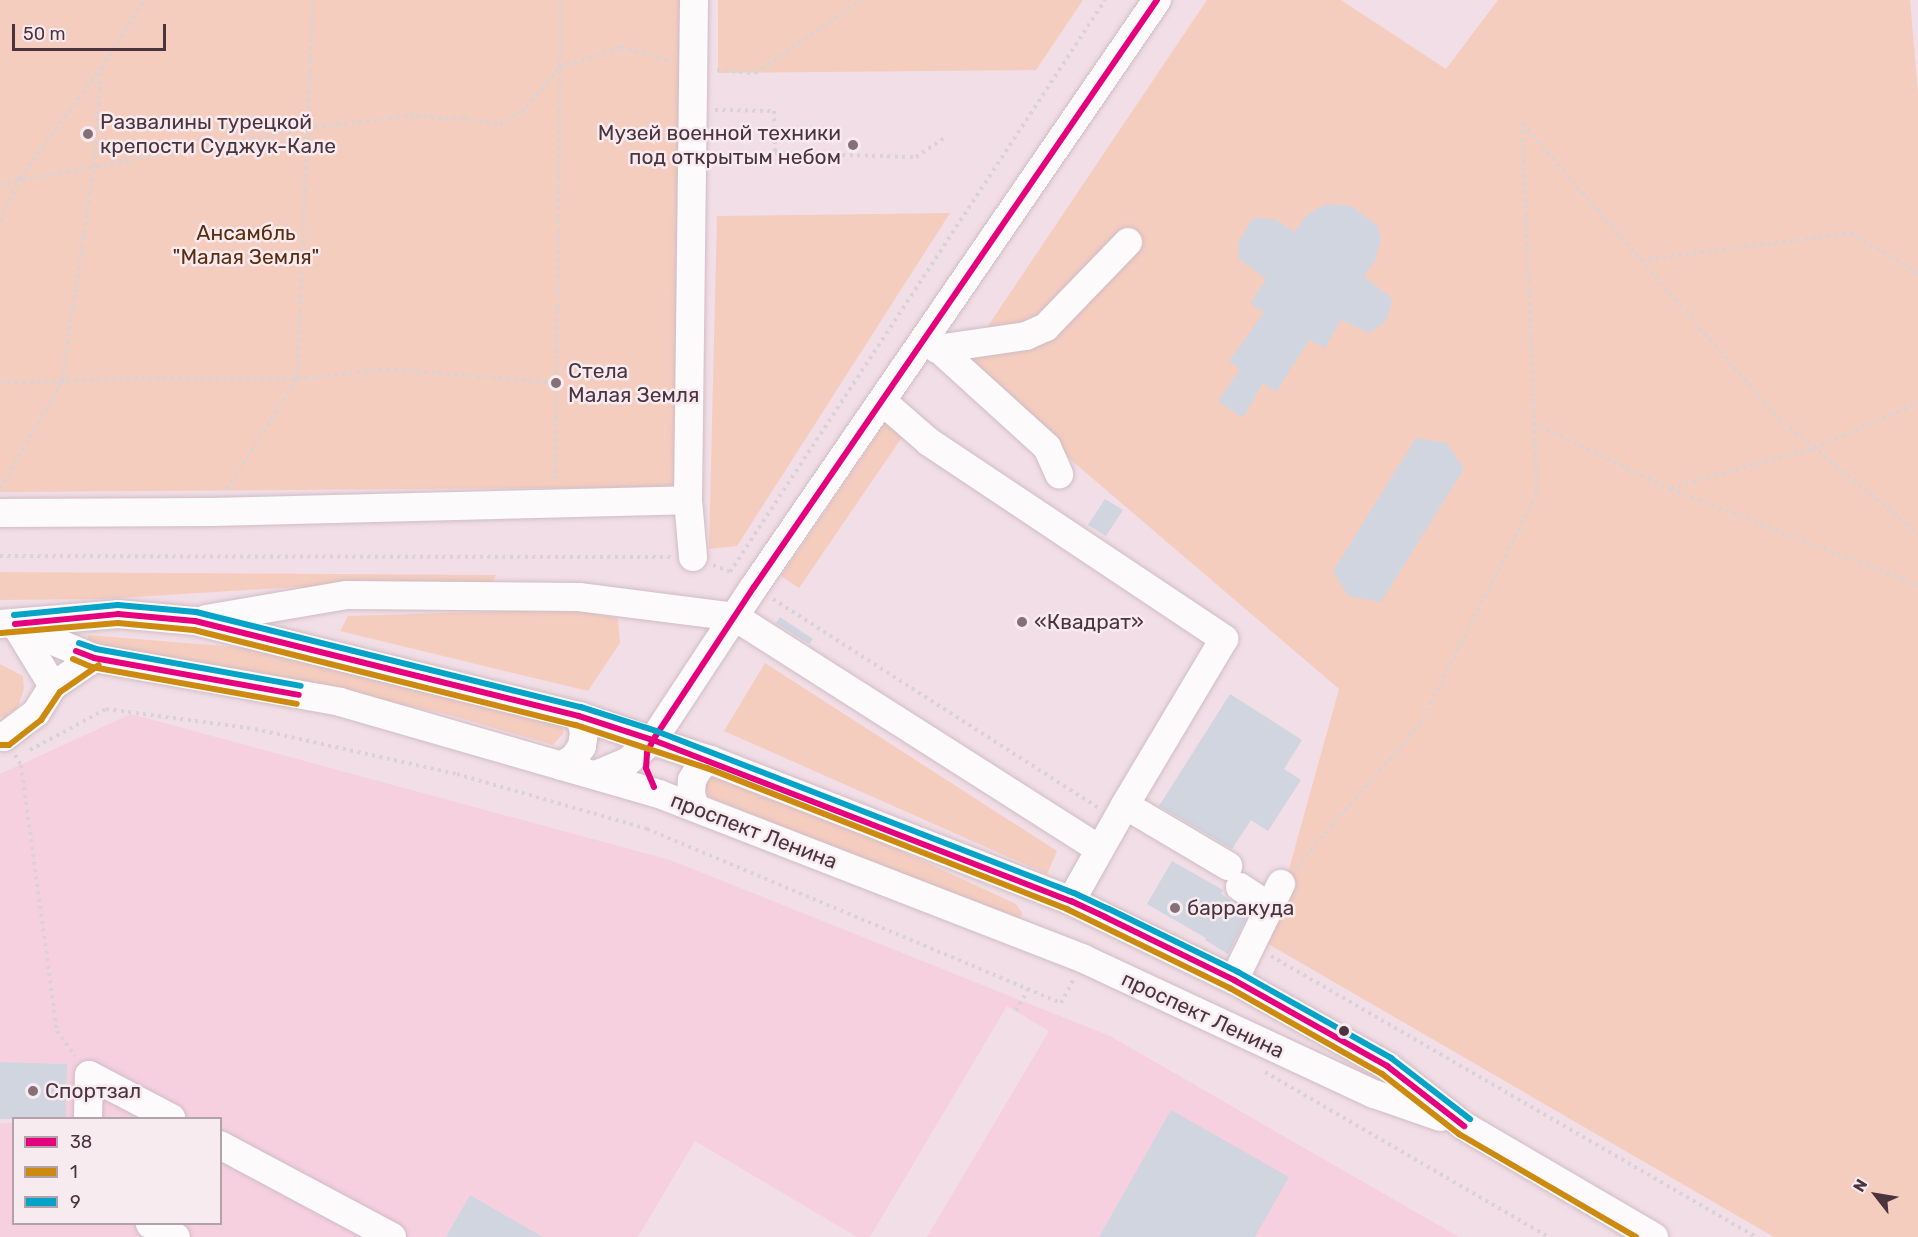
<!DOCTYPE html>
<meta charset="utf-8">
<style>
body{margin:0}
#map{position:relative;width:1918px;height:1237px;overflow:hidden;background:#f2dee6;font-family:Rubik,sans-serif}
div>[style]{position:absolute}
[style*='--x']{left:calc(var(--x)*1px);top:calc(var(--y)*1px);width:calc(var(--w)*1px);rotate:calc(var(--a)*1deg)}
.built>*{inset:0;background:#f7d0e0}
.green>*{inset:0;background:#f5cdbf}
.building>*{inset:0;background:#d0d5df}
.path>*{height:4px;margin-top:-2px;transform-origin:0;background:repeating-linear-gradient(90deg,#d9d3d6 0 3px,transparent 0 7.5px)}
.roads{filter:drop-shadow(0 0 2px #d0bcc5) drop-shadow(0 0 2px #d0bcc5)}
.minor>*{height:28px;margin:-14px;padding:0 14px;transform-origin:14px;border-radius:14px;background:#fdfafb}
.bus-1>*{height:6px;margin:-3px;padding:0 3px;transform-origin:3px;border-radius:3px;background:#e5007d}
.bus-2>*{height:6px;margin:-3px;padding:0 3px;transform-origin:3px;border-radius:3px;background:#cc8a10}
.bus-3>*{height:6px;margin:-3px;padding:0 3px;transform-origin:3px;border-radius:3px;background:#04a3c7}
.dots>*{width:16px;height:16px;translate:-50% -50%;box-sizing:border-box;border:3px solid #f7ebf0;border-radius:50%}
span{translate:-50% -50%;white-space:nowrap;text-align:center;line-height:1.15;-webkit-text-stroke:5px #f7ebf0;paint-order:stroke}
.poi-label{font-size:21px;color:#4b343e}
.left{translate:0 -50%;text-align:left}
.right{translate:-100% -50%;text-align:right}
.park-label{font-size:21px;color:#5c2d0d}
.street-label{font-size:21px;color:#4b343e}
.legend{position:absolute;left:12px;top:1117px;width:210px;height:108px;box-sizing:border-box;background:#f7ebf0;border:2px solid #b2a2a9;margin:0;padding:8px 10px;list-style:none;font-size:18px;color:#4b343e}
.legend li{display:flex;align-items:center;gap:12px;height:30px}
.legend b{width:30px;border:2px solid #b2a2a9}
.north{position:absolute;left:1846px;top:1165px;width:60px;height:60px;-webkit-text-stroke:4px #f7ebf0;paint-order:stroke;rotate:301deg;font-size:16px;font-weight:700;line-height:24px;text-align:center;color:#4b343e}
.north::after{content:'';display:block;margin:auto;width:21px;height:27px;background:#4b343e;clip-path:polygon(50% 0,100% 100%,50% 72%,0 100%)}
.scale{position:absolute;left:12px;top:24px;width:154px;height:27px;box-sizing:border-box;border:3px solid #4b343e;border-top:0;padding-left:8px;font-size:18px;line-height:21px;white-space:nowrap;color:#4b343e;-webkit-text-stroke:4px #f7ebf0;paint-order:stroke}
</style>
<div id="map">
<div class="built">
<div style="clip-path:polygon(131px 714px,670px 860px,1110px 1036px,1459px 1237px,927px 1237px,1049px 1031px,1007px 1006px,870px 1237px,857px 1237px,695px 1141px,638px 1237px,543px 1237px,470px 1195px,446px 1237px,0 1237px,0 1123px,13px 1123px,14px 1224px,220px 1224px,220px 1118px,66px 1118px,67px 1064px,0 1062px,0 774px)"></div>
</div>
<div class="green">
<div style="clip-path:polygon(0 0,700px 0,701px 487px,0 492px)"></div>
<div style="clip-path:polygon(718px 0,1083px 0,1036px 70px,718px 73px)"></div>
<div style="clip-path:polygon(1207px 0,1341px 0,1446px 69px,1498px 0,1910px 0,1918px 94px,1918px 1237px,1774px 1237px,1258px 938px,1279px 905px,1339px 689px,961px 366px)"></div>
<div style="clip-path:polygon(950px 213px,737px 546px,709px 549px,717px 216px)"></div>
<div style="clip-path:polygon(889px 417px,907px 430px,799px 588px,781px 576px)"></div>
<div style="clip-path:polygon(0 572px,496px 575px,491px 586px,433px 584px,297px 587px,102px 599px,0 600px)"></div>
<div style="clip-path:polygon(572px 609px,618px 618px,620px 643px,588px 691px,340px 631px,348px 616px)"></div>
<div style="clip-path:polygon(88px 635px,260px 649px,563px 721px,563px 734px,553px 745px,446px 714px,245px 671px,87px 647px)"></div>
<div style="clip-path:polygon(765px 663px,1057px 851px,1047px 874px,724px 731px)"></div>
<div style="clip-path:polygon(0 664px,23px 676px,24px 689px,18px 707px,4px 718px,0 717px)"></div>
<div style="clip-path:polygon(707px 769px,839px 822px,1016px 904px,1022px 913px,1017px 926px,1006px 929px,829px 845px,704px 795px)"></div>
</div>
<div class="building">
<div style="clip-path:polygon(1326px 204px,1351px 206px,1378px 226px,1381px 239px,1376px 259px,1364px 277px,1392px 298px,1389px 313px,1384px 323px,1370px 333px,1341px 320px,1325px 348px,1309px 340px,1276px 392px,1263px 383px,1243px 418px,1218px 401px,1240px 369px,1229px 361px,1264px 312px,1250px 304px,1266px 279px,1238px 258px,1239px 241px,1253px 218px,1274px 219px,1295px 232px,1306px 216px)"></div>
<div style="clip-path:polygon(1416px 438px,1447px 443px,1464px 469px,1381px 602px,1348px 596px,1333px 571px)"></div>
<div style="clip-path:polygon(1105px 499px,1123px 510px,1106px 536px,1088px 525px)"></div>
<div style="clip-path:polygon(780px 617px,813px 639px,809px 644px,776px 623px)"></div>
<div style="clip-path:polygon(1230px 694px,1302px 740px,1284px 769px,1301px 780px,1268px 831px,1251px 820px,1232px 849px,1159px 806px)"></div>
<div style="clip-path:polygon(1172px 861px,1223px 890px,1221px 894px,1249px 913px,1228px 954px,1205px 940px,1206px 938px,1147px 904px)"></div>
<div style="clip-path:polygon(0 1062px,67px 1064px,66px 1119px,0 1119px)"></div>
<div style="clip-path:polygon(1171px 1110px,1289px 1177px,1255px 1237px,1099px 1237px)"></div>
<div style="clip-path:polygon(470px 1195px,543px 1237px,446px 1237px)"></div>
</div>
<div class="path">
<div style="--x:717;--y:70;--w:38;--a:5"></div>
<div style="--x:755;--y:73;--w:130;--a:-34.3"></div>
<div style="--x:715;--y:110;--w:59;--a:1"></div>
<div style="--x:774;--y:111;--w:42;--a:88.6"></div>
<div style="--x:775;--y:153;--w:141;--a:1.6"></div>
<div style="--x:916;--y:157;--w:37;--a:-34"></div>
<div style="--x:1523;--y:124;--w:389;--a:49.1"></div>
<div style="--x:1778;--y:418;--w:181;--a:39.4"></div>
<div style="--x:0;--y:184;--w:312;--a:-10.3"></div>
<div style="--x:307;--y:128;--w:110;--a:-6.8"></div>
<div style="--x:416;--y:115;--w:29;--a:8"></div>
<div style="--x:445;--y:119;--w:20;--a:-3"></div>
<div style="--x:465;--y:118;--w:36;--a:10"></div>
<div style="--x:500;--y:124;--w:25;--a:-29"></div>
<div style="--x:522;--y:112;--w:58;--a:-49.2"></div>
<div style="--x:560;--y:68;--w:65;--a:-19"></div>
<div style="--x:621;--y:47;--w:50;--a:16.3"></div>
<div style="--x:0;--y:221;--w:47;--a:-65.1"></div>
<div style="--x:20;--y:178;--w:137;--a:-53.6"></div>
<div style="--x:101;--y:68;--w:81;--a:-57.1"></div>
<div style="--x:1641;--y:260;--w:212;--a:-7.3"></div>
<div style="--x:1851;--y:233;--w:78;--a:30.8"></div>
<div style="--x:0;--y:383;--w:141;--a:-2"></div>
<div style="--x:141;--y:378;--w:156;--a:0.4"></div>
<div style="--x:297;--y:379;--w:91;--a:-6.3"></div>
<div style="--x:387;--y:369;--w:170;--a:4.7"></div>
<div style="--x:1533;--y:423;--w:152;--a:25.7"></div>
<div style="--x:1670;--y:489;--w:266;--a:21.2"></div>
<div style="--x:555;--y:479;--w:479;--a:-89.3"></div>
<div style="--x:1671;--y:488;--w:148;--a:-15.6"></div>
<div style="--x:1814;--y:448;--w:113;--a:-23.4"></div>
<div style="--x:0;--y:489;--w:125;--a:-60.1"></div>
<div style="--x:62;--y:381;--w:217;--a:-81.5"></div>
<div style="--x:94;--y:166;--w:98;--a:-85.9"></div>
<div style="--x:227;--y:489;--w:130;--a:-57.5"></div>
<div style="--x:297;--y:379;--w:379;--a:-87.6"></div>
<div style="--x:0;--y:556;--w:671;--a:0.09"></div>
<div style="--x:713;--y:565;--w:18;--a:22"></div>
<div style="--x:730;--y:572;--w:684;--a:-56.75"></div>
<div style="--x:773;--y:599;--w:386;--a:32.7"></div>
<div style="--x:30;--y:750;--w:86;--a:-28.3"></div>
<div style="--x:106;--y:709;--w:150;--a:7.6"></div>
<div style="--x:255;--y:729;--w:207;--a:12.6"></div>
<div style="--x:457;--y:774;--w:198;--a:16.1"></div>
<div style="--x:647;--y:829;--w:449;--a:22.8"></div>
<div style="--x:1061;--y:1003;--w:26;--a:-62"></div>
<div style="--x:15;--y:755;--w:12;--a:59"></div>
<div style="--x:21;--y:765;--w:268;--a:82.3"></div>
<div style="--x:57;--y:1031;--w:31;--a:54"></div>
<div style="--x:1296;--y:867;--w:189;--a:-49.1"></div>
<div style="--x:1420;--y:724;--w:259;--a:-63.1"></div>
<div style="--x:1537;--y:493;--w:370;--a:-92.3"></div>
<div style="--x:1271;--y:956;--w:561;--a:30.09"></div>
<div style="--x:1016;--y:1011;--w:25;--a:-61"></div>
<div style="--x:1265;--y:1072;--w:328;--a:30.2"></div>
</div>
<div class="roads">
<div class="minor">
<div style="--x:929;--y:340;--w:159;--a:42.2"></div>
<div style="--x:1047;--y:447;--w:30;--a:66"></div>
<div style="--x:937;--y:349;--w:90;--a:-8.3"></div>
<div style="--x:1026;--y:336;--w:22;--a:-24"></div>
<div style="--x:1046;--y:327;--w:118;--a:-46"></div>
<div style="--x:883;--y:402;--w:61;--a:41"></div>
<div style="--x:929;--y:442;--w:355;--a:33.7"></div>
<div style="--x:1224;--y:639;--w:193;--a:120.8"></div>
<div style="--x:1125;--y:805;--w:120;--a:30.6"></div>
<div style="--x:0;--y:513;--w:212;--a:-0.3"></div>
<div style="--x:212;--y:512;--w:476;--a:-1.4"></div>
<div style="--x:693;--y:557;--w:57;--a:-95"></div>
<div style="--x:688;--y:500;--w:500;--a:-89.31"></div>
<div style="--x:206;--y:619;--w:143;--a:-9.7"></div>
<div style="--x:347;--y:595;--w:232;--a:0.5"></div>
<div style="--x:579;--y:597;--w:157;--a:7.3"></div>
<div style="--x:735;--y:617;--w:430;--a:32.5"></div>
<div style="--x:0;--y:624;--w:118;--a:-4.8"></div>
<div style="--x:118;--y:614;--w:77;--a:5.2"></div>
<div style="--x:195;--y:621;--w:396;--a:13.9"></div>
<div style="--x:579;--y:716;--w:138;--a:18.6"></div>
<div style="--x:710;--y:760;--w:388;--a:21.3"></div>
<div style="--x:1071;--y:901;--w:181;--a:25.9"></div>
<div style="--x:1234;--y:980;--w:176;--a:29.3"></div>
<div style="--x:1387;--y:1066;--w:98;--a:37.9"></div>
<div style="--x:1464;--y:1126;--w:220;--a:30.3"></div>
<div style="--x:15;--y:624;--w:73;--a:58.5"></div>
<div style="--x:17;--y:626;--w:83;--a:22.6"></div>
<div style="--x:94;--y:658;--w:250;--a:10.1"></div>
<div style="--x:340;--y:702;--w:332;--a:16.1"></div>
<div style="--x:659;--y:794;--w:456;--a:21.2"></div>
<div style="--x:1084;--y:959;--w:320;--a:25"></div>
<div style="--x:1374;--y:1094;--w:70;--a:19.2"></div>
<div style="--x:0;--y:736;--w:4;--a:14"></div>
<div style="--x:4;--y:737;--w:40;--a:-37"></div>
<div style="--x:36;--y:713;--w:32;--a:-58"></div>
<div style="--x:53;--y:686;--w:50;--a:-34.3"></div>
<div style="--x:561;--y:766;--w:15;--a:-32"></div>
<div style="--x:574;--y:758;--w:14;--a:-56"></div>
<div style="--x:582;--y:746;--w:15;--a:-82"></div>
<div style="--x:584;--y:731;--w:16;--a:-108"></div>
<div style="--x:596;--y:775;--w:34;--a:-23"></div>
<div style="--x:627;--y:762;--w:34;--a:-40"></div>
<div style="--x:653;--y:740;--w:183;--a:-56.6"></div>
<div style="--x:754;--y:587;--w:712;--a:-55.53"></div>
<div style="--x:695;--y:807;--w:14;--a:-107"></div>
<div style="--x:691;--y:794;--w:14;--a:-86"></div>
<div style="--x:692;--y:780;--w:14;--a:-60"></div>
<div style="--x:699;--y:768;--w:14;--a:-36"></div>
<div style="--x:1240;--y:887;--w:36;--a:34"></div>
<div style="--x:1071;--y:901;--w:110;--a:-60.6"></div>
<div style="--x:1234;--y:980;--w:107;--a:-63.9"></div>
<div style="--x:88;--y:1118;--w:43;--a:-88.7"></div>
<div style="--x:89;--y:1075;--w:93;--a:27.7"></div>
<div style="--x:220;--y:1145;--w:195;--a:28.1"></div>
<div style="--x:150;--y:1224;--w:29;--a:27"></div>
</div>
</div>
<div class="bus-1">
<div style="--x:15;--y:624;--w:103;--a:-5.5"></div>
<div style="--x:118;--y:614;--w:77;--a:5.2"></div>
<div style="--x:195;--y:621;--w:396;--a:13.9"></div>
<div style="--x:579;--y:716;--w:78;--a:18"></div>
<div style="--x:653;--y:740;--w:448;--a:21.1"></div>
<div style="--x:1071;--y:901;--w:38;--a:25"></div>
<div style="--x:1105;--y:917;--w:144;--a:26"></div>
<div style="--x:1234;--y:980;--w:176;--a:29.3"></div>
<div style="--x:1387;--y:1066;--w:98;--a:37.9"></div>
<div style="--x:76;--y:651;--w:19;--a:21"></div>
<div style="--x:94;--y:658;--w:208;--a:10.2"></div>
<div style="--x:654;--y:787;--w:21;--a:-113"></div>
<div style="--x:646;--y:768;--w:15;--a:-86"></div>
<div style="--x:647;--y:753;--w:14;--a:-65"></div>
<div style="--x:653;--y:740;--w:183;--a:-56.6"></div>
<div style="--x:754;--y:587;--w:712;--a:-55.53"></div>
</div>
<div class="bus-2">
<div style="--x:1;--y:633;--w:117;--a:-4.9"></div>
<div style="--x:118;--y:623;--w:76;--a:5.3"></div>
<div style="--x:194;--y:630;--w:394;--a:14"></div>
<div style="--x:576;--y:725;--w:138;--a:18.2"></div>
<div style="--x:707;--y:768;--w:387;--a:21.4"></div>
<div style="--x:1067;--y:909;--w:181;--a:25.9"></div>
<div style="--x:1230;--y:988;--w:175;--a:29.5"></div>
<div style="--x:1382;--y:1074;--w:98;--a:37.9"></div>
<div style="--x:1459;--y:1134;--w:205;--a:30.2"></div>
<div style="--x:73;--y:659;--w:21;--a:23"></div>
<div style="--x:92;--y:667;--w:208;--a:10.2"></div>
<div style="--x:0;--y:745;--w:9;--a:0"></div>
<div style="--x:9;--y:745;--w:41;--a:-38"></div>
<div style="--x:41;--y:720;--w:34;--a:-56"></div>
<div style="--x:60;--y:692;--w:47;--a:-34.7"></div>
</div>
<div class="bus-3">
<div style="--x:14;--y:615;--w:104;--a:-5.5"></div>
<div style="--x:118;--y:605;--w:78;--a:5.1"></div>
<div style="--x:196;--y:612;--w:397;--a:13.9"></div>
<div style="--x:581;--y:707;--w:79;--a:17.7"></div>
<div style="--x:656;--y:731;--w:448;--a:21.2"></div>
<div style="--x:1074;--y:893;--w:38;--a:25"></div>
<div style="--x:1109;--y:909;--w:144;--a:26"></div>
<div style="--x:1238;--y:972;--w:176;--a:29.3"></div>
<div style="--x:1391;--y:1058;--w:100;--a:37.7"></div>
<div style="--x:79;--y:643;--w:18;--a:19"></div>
<div style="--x:96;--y:649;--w:208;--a:10.2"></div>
</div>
<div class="dots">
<div style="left:88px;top:134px;background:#857079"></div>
<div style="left:853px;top:145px;background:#857079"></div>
<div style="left:556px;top:383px;background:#857079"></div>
<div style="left:1022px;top:622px;background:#857079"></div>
<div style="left:1175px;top:908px;background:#857079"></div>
<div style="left:1344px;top:1031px;background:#4b343e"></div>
<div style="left:33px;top:1091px;background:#857079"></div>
</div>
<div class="poi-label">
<span class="left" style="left:100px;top:134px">Развалины турецкой<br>крепости Суджук-Кале</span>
<span class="right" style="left:841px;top:145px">Музей военной техники<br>под открытым небом</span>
<span class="left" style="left:568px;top:383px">Стела<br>Малая Земля</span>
<span class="left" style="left:1034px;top:622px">«Квадрат»</span>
<span class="left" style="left:1187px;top:908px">барракуда</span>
<span class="left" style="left:45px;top:1091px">Спортзал</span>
</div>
<div class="park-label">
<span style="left:246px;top:245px">Ансамбль<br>"Малая Земля"</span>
</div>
<div class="street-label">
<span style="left:754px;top:831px;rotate:21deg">проспект Ленина</span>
<span style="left:1203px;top:1015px;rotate:25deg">проспект Ленина</span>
</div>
<ul class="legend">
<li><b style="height:8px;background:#e5007d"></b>38</li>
<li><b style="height:8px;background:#cc8a10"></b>1</li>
<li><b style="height:8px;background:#04a3c7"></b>9</li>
</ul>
<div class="north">N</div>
<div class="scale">50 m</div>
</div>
